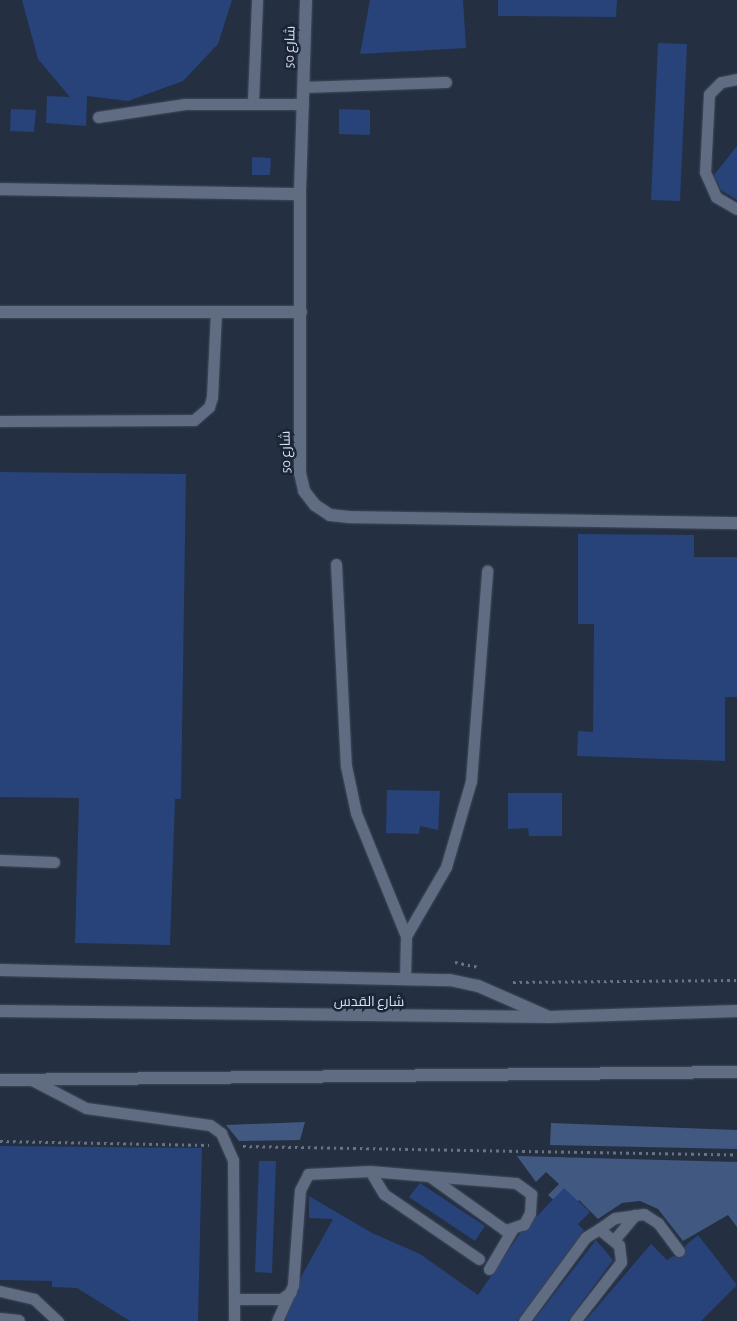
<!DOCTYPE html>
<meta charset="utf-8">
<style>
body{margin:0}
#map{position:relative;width:737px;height:1321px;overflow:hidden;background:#242f42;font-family:"Alegreya Sans",Cairo,sans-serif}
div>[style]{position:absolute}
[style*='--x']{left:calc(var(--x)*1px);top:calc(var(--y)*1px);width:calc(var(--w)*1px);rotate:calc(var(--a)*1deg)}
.green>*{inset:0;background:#415881}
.building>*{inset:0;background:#274379}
.path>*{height:3px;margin-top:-1.5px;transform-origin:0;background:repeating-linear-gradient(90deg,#697383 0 2.5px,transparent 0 6.5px)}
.roads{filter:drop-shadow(0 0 1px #424a5b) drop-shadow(0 0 1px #424a5b)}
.service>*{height:11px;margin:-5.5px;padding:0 5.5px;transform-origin:5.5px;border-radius:5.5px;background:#5f6c82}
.minor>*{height:12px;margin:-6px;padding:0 6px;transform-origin:6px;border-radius:6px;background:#5f6c82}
.tertiary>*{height:12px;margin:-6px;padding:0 6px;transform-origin:6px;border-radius:6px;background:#5f6c82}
.secondary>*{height:12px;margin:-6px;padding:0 6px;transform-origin:6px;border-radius:6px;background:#5f6c82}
span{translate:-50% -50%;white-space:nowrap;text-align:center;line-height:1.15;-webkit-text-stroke:5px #1a2537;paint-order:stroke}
.street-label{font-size:14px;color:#d8dfec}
</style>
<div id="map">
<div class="green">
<div style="clip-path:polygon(305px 1122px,300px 1140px,239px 1141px,226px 1125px)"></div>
<div style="clip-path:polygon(551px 1123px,737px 1130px,737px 1149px,550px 1145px)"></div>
<div style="clip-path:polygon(517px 1156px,737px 1162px,737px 1227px,728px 1215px,683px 1241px,658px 1209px,640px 1201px,622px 1203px,598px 1219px,579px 1200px,568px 1213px,548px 1195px,559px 1184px,546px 1172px,536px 1182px)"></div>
</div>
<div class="building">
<div style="clip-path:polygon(22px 0,232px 0,218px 44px,183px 81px,128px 101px,87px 96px,86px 126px,46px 123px,47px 96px,70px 97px,38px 59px)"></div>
<div style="clip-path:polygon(370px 0,463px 0,466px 48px,360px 54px)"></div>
<div style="clip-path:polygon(498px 0,617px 0,616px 17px,498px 16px)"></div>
<div style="clip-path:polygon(658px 43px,687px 44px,680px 201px,651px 200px)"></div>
<div style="clip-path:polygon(11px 109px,36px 110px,34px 132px,10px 131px)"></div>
<div style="clip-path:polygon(339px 109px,370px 110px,370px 135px,339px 134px)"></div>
<div style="clip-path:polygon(737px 146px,737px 200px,721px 190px,714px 175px)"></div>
<div style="clip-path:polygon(252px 157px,271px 158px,270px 175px,252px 175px)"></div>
<div style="clip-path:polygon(0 472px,186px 474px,181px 799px,175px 799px,170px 945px,75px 943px,79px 798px,0 797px)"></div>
<div style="clip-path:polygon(578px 534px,694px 535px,694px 557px,737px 557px,737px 697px,725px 697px,725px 761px,577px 756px,578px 731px,593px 732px,594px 624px,578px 624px)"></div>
<div style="clip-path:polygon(387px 790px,440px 791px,438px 830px,420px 826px,419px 834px,386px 833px)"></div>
<div style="clip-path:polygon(508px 793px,562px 793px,562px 836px,529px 836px,528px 828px,508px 829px)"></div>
<div style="clip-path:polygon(0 1146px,202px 1148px,198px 1321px,130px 1321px,77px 1288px,52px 1287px,52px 1281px,0 1280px)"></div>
<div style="clip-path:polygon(259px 1161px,276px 1161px,272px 1273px,255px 1272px)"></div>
<div style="clip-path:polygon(420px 1183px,485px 1226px,475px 1241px,409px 1197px)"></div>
<div style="clip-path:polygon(564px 1188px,590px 1212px,578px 1224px,584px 1230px,517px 1321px,285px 1321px,301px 1277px,333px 1219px,309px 1218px,309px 1196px,372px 1233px,420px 1254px,478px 1295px,519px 1235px)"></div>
<div style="clip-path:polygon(698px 1235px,737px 1285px,701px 1321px,585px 1321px,651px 1244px,667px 1260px,673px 1256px,680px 1258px,686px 1253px,685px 1246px)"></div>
<div style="clip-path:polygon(596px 1240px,613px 1260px,568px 1321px,533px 1321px)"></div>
</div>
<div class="path">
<div style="--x:455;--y:962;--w:24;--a:12"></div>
<div style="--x:513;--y:982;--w:224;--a:-0.5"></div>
<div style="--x:0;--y:1141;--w:209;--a:1.1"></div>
<div style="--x:243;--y:1146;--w:494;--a:1"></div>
</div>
<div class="roads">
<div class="service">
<div style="--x:737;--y:79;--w:16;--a:169"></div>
<div style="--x:721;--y:82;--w:17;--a:135"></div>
<div style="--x:709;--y:94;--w:78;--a:92.9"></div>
<div style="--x:705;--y:172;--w:27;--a:66"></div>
<div style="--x:716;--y:197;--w:24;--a:30"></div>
<div style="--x:303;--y:87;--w:143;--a:-2"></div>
<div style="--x:253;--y:101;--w:101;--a:-87.7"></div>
<div style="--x:98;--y:117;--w:88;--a:-8.5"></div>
<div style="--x:185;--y:104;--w:118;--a:0"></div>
<div style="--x:0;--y:421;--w:194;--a:-0.3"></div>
<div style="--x:194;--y:420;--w:20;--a:-41"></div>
<div style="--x:209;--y:407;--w:10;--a:-73"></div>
<div style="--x:212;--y:397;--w:85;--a:-87.3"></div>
<div style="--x:336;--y:564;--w:202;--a:87.2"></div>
<div style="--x:346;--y:766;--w:48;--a:78"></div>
<div style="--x:356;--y:813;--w:133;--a:67.9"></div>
<div style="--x:406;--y:936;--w:43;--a:91.3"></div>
<div style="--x:0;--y:860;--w:54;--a:2.1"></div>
<div style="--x:406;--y:936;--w:80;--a:-59.9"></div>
<div style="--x:446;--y:867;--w:90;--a:-73.8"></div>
<div style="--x:471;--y:781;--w:211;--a:-85.6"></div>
<div style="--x:32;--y:1080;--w:61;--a:27.4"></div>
<div style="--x:86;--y:1108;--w:125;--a:7.8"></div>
<div style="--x:210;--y:1125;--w:14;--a:36"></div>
<div style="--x:221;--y:1133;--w:30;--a:66"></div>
<div style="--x:233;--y:1160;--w:161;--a:89.6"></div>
<div style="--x:370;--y:1171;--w:27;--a:59"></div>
<div style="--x:384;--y:1194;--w:115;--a:34.4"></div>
<div style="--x:429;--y:1176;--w:87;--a:4.6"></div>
<div style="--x:516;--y:1183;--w:19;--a:36"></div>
<div style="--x:531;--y:1194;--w:19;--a:93"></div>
<div style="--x:530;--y:1213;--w:13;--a:119"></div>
<div style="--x:524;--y:1224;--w:20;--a:162"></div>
<div style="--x:505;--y:1230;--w:93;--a:-144.6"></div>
<div style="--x:599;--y:1229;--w:19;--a:-35"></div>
<div style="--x:615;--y:1218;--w:29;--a:-8"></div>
<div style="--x:644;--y:1214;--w:17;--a:33"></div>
<div style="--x:658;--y:1223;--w:35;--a:53"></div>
<div style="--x:614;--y:1240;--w:33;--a:-50"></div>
<div style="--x:489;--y:1269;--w:45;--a:-59.5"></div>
<div style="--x:0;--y:1291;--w:35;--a:13"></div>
<div style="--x:34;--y:1299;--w:33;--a:43"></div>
<div style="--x:235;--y:1299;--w:46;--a:0"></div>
<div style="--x:281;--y:1299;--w:12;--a:-35"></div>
<div style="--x:277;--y:1321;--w:39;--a:-66"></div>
<div style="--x:293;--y:1285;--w:95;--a:-85.8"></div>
<div style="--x:300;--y:1190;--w:18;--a:-63"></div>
<div style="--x:308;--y:1174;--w:62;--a:-2.8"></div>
<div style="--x:370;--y:1171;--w:59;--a:4.8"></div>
<div style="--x:524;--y:1321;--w:104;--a:-53.6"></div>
<div style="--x:586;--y:1237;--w:15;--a:-32"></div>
<div style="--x:599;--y:1229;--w:26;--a:39"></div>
<div style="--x:619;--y:1245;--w:17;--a:83"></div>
<div style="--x:621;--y:1262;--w:75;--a:127.9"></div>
</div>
<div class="minor">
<div style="--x:306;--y:0;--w:194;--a:91.8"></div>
<div style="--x:300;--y:194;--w:279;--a:90"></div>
<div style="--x:300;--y:473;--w:18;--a:77"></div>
<div style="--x:304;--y:491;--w:18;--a:52"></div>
<div style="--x:315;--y:505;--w:18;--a:34"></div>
<div style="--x:330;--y:515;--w:19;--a:6"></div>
<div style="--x:349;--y:517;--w:388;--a:0.9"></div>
<div style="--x:0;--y:189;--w:300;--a:1"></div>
<div style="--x:0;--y:312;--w:301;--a:0"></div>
<div style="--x:0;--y:970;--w:450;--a:1.3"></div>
<div style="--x:450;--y:980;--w:29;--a:12"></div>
<div style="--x:478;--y:986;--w:77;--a:23.6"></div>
</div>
<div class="tertiary">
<div style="--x:0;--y:1319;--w:19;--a:6"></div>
</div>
<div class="secondary">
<div style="--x:0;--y:1011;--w:549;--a:0.63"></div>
<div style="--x:549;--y:1017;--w:188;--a:-1.8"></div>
<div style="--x:0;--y:1080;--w:737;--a:-0.62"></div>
</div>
</div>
<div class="street-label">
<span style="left:290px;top:47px;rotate:-88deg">شارع 50</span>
<span style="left:286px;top:452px;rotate:-91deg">شارع 50</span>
<span style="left:369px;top:1002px">شارع القدس</span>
</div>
</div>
